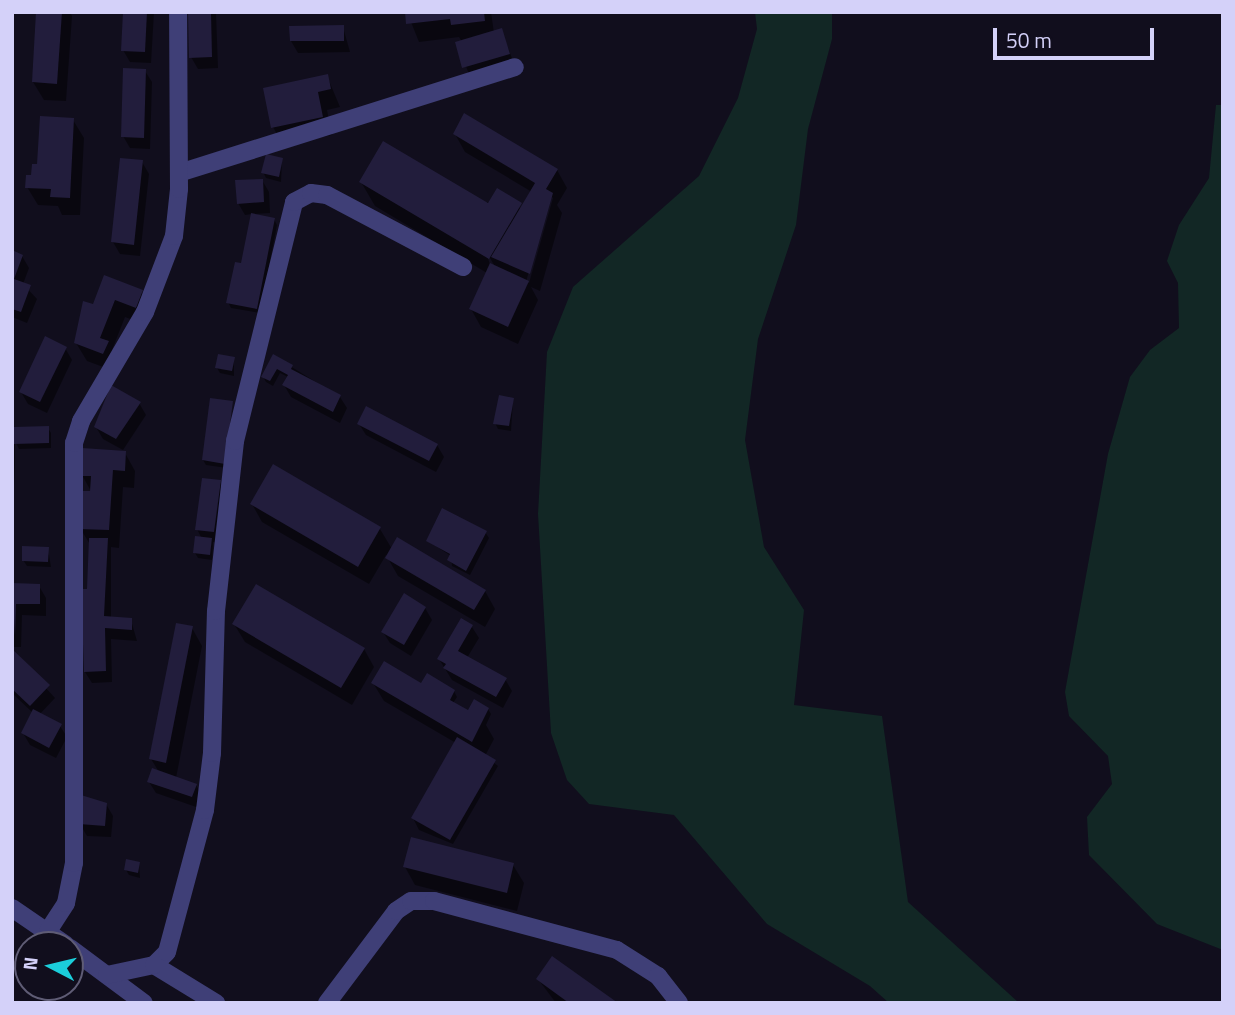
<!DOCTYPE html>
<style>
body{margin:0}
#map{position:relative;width:1235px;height:1015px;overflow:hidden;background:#110e1d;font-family:"Titillium Web",sans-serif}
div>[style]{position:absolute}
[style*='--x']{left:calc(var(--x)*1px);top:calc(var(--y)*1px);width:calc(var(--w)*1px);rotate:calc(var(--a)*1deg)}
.green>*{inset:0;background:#122725}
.shadow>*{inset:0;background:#0007}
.building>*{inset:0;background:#221d3c}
.minor>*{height:18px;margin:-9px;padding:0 9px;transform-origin:9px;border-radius:9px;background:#3f3f77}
span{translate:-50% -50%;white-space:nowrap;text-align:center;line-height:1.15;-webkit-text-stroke:5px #110e1d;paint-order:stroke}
.frame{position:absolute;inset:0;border:14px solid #d4d1f9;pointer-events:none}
.north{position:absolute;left:14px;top:931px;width:70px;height:70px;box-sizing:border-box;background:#110e1d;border:2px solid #5f5c75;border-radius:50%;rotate:277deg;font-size:19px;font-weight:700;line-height:28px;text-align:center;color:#d4d1f9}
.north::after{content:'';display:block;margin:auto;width:24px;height:32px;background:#1bcedb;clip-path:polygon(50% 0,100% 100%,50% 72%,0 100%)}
.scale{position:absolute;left:993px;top:28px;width:161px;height:32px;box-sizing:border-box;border:4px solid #d4d1f9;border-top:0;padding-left:9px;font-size:21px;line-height:24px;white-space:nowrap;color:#d4d1f9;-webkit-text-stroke:5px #110e1d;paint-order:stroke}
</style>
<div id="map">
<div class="green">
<div style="clip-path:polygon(755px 12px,832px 12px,832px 39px,808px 129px,796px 225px,758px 339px,745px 440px,764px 547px,804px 610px,794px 705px,882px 716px,908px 902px,1019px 1003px,889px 1003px,870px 986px,767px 924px,674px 815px,589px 804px,567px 780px,551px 733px,538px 514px,547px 352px,573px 287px,699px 176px,738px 98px,757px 29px)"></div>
<div style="clip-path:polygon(1216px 105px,1223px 105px,1223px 950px,1157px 924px,1089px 855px,1087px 817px,1112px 784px,1108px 756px,1069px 716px,1065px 692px,1108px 454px,1130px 377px,1150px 350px,1179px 328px,1178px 283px,1167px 261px,1179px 225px,1209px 178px)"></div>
</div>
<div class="shadow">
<div style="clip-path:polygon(38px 12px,70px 12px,72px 16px,66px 101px,44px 100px,33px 82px)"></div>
<div style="clip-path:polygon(125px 12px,154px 12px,151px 63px,130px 62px,123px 50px)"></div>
<div style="clip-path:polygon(190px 12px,216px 13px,218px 68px,198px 69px,191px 57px)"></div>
<div style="clip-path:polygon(407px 12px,491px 12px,494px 33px,501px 30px,515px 66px,471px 79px,457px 44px,462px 42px,459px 37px,419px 42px)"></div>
<div style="clip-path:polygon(343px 27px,350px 52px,298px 53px,291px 41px)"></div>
<div style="clip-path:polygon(145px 71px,152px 82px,150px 149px,130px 148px,123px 136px)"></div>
<div style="clip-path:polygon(327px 76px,340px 107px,327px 110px,332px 135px,283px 145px,273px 127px)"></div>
<div style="clip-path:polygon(73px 120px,84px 138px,80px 215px,62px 215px,58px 206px,38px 205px,27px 187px)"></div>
<div style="clip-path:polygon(evenodd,455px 134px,557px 170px,567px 188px,557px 205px,562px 213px,540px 291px,531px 287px,538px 300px,518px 344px,481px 327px,471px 309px,487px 273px,375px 206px,361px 182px,522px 208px,532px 192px,465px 152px,455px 134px,550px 195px,553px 198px,529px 283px,526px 282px,550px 195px,455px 134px,486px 251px,494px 265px,490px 265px,486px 251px)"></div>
<div style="clip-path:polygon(282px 160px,281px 182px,266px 178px,263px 172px)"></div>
<div style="clip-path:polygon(142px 162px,149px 174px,140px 256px,120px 254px,113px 242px)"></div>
<div style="clip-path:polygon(262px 180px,269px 192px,270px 213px,254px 214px,274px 219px,277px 225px,260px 313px,231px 308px,228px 302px,243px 265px,252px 214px,245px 215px,238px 203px)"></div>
<div style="clip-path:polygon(12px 252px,22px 256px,29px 268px,23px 284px,37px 299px,27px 323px,12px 317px)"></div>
<div style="clip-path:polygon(141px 291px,152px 309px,146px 325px,125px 317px,112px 350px,118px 360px,114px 371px,87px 361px,76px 343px,94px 307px)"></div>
<div style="clip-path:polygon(65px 348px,72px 360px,47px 413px,28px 404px,21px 392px)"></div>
<div style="clip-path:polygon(274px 356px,340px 397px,347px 408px,340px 423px,291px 397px,284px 385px,288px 377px,280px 373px,273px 386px,266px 382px,263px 377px)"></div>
<div style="clip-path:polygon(234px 358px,234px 376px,220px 373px,217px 368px)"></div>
<div style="clip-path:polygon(111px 388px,139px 403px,146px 415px,123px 450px,103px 439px,96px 427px)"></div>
<div style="clip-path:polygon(513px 400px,511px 431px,498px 429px,495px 423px)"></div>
<div style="clip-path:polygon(232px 403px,227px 468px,206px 465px,203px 460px)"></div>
<div style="clip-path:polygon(12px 420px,15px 429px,48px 428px,51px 433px,51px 448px,19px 449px,15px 441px,15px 486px)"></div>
<div style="clip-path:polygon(359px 424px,437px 445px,444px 457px,436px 472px,366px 435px)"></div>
<div style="clip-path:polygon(125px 453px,135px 471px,134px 488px,123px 487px,119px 548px,111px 547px,111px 618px,131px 620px,137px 641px,111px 639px,112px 682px,92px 683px,85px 672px,91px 546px,80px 528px,92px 493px,82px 475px)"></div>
<div style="clip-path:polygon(274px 467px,380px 529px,392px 549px,485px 591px,495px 609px,485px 627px,398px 576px,386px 555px,369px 584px,262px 522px,252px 504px)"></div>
<div style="clip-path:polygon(220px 482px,227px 494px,220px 543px,213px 542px,212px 560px,198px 558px,195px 553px,202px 539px,197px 529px)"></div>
<div style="clip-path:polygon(12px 505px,14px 508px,14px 564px,12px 564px)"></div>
<div style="clip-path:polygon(485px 532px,489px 538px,470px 575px,452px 566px,451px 556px,428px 541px)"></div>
<div style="clip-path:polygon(48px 549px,51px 567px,27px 566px,23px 560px)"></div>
<div style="clip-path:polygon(12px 585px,39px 586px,46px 598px,46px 616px,22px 615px,21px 647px,12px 647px)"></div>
<div style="clip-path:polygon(425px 608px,432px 620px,411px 656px,390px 643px,383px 632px)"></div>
<div style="clip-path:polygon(234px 624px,364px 649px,374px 667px,352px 705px,245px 642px)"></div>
<div style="clip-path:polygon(472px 627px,479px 638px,467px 658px,505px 679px,512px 691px,503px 708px,452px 680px,439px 659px)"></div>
<div style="clip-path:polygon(192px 628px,202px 646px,176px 778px,196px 785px,203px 797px,199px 808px,156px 793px,149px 782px,159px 772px,151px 759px)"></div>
<div style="clip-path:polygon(12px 651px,55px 698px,39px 715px,60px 726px,67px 737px,56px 758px,30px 745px,23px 733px,33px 713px,12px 693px)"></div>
<div style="clip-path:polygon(373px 683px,454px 691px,457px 697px,453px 703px,468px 712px,488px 709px,491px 714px,486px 725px,494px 739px,485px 756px,498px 766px,453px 844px,419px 830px,413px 818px,456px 743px,384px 701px)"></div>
<div style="clip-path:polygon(82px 797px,106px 804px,113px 816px,111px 837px,87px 836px,80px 824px)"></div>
<div style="clip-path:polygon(139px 864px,140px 878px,129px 875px,126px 870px)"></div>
<div style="clip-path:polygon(513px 865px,524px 883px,517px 911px,415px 885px,405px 867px)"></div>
<div style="clip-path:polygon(538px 979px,615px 1003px,556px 1003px)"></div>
</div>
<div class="building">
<div style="clip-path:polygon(36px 12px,62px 12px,57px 84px,32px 82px)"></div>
<div style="clip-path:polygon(123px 12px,147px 12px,145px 52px,121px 51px)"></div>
<div style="clip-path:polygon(188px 12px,211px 12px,212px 57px,189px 58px)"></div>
<div style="clip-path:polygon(405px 12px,484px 12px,485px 21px,451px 25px,450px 19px,406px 24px)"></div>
<div style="clip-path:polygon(344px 25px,344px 41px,290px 41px,289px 26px)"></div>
<div style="clip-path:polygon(502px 28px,510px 54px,462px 68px,455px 42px)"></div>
<div style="clip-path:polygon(123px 68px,146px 69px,144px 138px,121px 137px)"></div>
<div style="clip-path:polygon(328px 74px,331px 89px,318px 92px,323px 117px,271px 128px,263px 88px)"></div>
<div style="clip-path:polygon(464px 113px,558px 169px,546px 189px,553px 193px,530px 274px,491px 257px,535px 183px,453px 134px)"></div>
<div style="clip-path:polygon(40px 116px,74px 118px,70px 198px,50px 197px,51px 189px,25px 188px,26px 175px,31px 175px,32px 164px,37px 164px)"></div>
<div style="clip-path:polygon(383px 141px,488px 203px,497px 188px,522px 203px,489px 259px,359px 182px)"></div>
<div style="clip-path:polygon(266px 154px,283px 158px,279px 177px,261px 173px)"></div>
<div style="clip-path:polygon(120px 158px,143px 160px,134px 245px,111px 242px)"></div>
<div style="clip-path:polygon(263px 179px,264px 202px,237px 204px,235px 180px)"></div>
<div style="clip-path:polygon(251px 213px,275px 218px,257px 309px,226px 303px,235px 262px,241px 263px)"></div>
<div style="clip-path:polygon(12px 250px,23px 255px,14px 279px,31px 285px,21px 312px,12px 309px)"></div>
<div style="clip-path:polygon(490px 263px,529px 281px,508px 327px,469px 309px)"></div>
<div style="clip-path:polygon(104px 275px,143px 290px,136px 308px,115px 300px,100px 338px,109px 341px,103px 354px,74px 343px,83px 301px,93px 304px)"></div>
<div style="clip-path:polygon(45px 336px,67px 347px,40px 402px,19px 392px)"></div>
<div style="clip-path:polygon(218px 354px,235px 357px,232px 371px,215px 368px)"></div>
<div style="clip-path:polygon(273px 354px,293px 365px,291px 369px,341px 395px,333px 412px,282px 385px,288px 375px,277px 369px,270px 381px,261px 377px)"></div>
<div style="clip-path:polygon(111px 385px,141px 402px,116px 439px,94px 427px)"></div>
<div style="clip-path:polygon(499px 395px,514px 398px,509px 426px,493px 424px)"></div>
<div style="clip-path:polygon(210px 398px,233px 401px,225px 464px,202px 460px)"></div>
<div style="clip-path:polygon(366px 406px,438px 444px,429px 461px,357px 424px)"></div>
<div style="clip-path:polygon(49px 426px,49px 443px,14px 444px,14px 427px)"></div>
<div style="clip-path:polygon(82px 448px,126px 451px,125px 471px,113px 470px,109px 530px,79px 529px,79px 491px,90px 491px,91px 476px,80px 476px)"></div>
<div style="clip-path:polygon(273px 464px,381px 527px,358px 567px,250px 504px)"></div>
<div style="clip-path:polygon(202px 478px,221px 480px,214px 532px,195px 530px)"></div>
<div style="clip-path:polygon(442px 508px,487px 531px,466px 571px,447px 560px,450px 554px,426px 541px)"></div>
<div style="clip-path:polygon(195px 536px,212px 538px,210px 555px,193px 553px)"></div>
<div style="clip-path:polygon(397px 537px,486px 590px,474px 610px,385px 558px)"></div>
<div style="clip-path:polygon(89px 538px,108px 538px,104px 616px,132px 618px,132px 630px,105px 628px,106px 671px,84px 672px,81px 589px,87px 589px)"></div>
<div style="clip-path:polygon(22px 546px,49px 547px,48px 562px,22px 561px)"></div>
<div style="clip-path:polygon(12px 583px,40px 584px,40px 604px,16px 604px,15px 636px)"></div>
<div style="clip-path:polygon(256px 584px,365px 648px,341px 688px,232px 624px)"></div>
<div style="clip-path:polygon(404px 593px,426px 607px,404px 645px,381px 632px)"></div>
<div style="clip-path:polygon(461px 618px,473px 625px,458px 651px,507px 678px,496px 697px,443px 668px,446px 664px,437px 659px)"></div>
<div style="clip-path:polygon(176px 623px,193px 626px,166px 763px,149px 759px)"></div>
<div style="clip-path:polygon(12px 649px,50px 685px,30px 706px,12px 689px)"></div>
<div style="clip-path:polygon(384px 661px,421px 683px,427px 673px,455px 690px,450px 700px,468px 710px,474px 699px,489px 708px,472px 742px,371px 683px)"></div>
<div style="clip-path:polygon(33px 709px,62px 724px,49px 748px,21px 733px)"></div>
<div style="clip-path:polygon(457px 737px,496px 760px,450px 840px,411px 818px)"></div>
<div style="clip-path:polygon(152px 768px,197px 784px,192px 797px,147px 782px)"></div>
<div style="clip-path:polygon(81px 795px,107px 803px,105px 826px,79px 824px)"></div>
<div style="clip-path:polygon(411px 837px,514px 863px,507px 893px,403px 867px)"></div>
<div style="clip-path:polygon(126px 859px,140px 862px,138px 873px,124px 870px)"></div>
<div style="clip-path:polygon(552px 956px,618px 1003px,569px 1003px,536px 979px)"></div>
</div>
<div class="minor">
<div style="--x:179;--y:173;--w:352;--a:-17.5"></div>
<div style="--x:12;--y:908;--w:65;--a:34.4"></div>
<div style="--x:48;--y:931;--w:33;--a:-57"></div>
<div style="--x:66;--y:903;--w:41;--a:-78.7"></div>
<div style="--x:74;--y:863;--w:420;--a:-90"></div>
<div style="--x:74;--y:443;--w:23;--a:-72"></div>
<div style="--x:81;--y:421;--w:126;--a:-59.6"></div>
<div style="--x:145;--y:312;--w:81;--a:-69.1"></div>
<div style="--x:174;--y:236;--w:47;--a:-83.9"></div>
<div style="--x:179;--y:189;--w:177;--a:-90.3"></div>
<div style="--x:70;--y:948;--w:92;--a:36.6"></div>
<div style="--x:154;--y:965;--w:73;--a:31.5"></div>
<div style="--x:107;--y:975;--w:48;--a:-12"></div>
<div style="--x:154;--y:965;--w:18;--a:-45"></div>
<div style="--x:167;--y:952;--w:147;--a:-75"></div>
<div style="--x:205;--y:810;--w:57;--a:-83"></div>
<div style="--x:212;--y:753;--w:142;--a:-88.4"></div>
<div style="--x:216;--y:611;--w:171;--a:-83.6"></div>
<div style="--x:235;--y:441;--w:246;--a:-76.1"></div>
<div style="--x:294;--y:202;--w:19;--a:-28"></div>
<div style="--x:311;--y:193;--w:16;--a:7"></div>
<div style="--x:327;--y:195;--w:154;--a:27.9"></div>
<div style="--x:327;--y:1003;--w:115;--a:-53.1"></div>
<div style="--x:396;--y:911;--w:18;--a:-34"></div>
<div style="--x:411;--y:901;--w:23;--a:0"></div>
<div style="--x:434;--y:901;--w:189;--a:15"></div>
<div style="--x:617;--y:950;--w:49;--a:32.4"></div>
<div style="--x:658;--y:976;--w:34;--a:52"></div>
</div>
<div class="frame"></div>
<div class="north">N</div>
<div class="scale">50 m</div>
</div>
